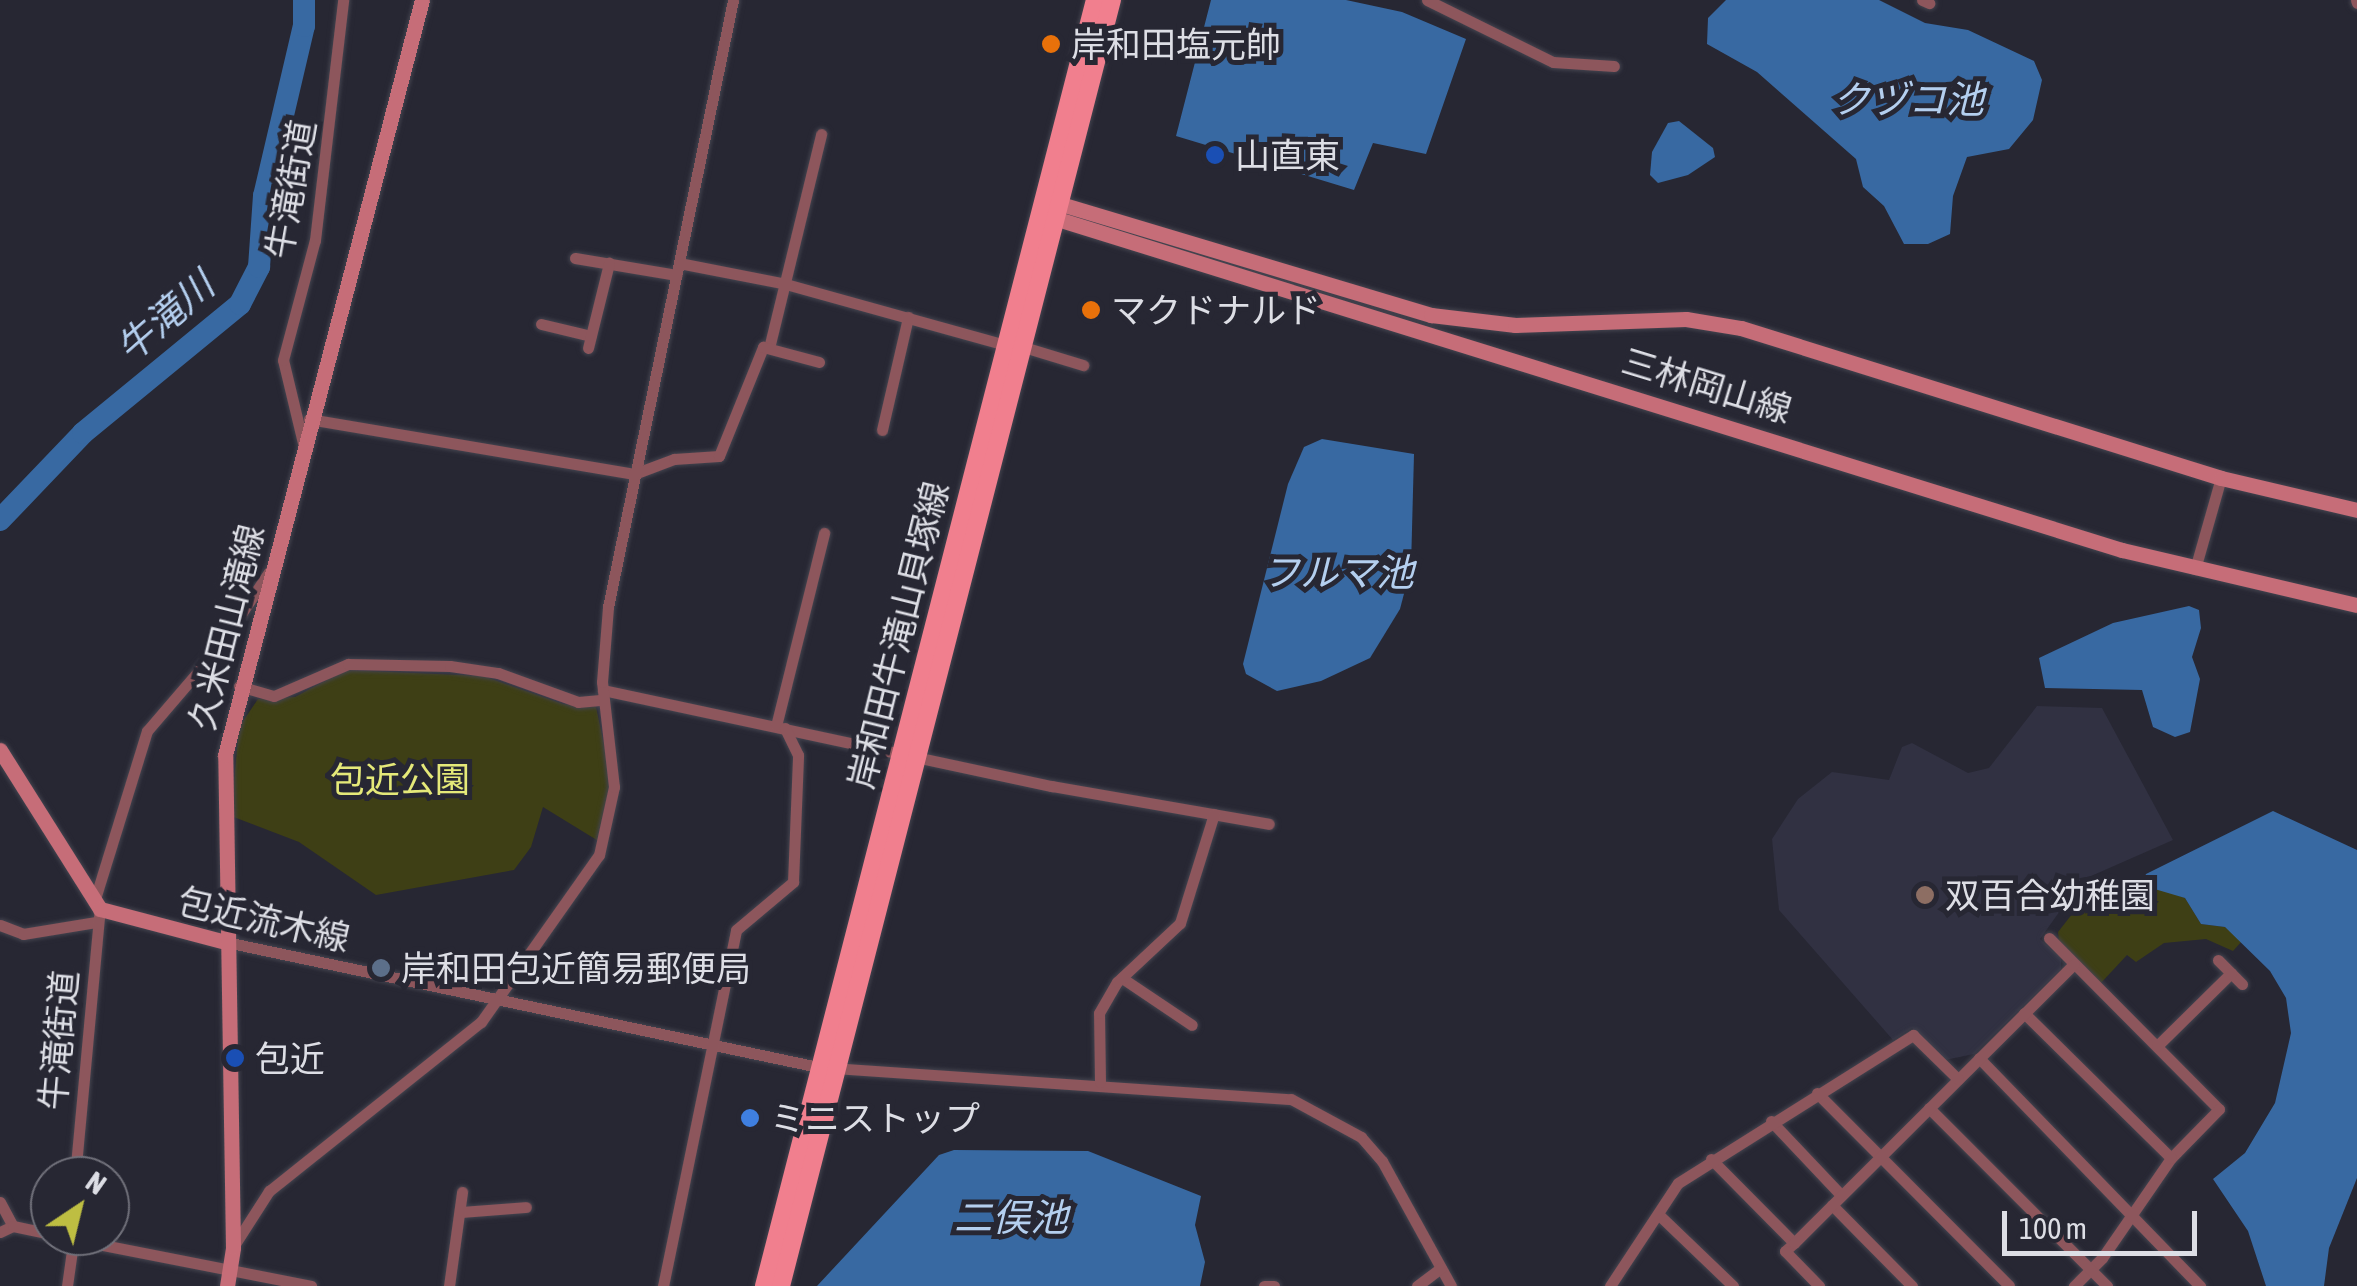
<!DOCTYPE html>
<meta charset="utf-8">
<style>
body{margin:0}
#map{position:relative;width:2357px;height:1286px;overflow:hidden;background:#272733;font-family:"Asap Condensed","Noto Sans JP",sans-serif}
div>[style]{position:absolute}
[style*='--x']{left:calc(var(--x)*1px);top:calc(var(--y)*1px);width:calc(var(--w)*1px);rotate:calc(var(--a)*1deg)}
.built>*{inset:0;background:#313142}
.green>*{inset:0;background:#3e3f15}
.water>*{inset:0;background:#3869a2}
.river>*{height:22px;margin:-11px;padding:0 11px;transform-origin:11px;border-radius:11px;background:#3869a2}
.roads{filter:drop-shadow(0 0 2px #44444f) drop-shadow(0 0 2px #44444f)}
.street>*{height:11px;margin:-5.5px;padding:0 5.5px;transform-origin:5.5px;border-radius:5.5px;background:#8d565c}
.secondary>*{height:15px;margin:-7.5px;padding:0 7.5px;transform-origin:7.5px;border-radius:7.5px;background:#c66d78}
.primary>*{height:18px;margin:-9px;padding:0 9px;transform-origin:9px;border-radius:9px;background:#f17f8e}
.dots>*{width:28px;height:28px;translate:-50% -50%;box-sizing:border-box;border:5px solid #272733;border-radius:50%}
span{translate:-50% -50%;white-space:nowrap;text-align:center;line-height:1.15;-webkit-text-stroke:10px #272733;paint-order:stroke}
.poi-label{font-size:35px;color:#dddee5}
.left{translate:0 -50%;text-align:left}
.street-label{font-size:35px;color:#dddee5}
.park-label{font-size:35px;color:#e5e979}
.water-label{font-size:38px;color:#b4cfef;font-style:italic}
.north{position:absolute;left:30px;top:1156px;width:100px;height:100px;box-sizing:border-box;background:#272733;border:2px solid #70707a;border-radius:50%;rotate:35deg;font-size:28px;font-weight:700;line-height:40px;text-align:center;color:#dddee5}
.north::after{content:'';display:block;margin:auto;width:35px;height:45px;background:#bebe42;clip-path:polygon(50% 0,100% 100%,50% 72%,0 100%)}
.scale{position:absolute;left:2002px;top:1211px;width:195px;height:45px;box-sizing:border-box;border:5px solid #dddee5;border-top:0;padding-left:12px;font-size:30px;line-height:35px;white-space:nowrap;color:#dddee5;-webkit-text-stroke:8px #272733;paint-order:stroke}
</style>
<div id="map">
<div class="built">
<div style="clip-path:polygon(2037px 706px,2102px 708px,2173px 840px,2082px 880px,2040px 939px,2061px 958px,2061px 969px,1974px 1054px,1945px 1060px,1912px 1028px,1893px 1040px,1779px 910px,1772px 839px,1798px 799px,1832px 772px,1889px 780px,1902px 747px,1912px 743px,1968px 773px,1989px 768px)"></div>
</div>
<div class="green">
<div style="clip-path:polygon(345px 670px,483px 676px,563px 704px,596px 707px,611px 777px,600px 842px,543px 807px,531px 847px,514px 870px,376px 895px,299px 842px,231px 816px,239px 727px,258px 699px,295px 697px)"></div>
<div style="clip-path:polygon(2125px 876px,2185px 898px,2201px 924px,2225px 927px,2242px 941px,2233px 951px,2206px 939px,2164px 943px,2136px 962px,2127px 955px,2100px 984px,2059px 942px,2058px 932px,2091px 890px)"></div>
</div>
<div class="water">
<div style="clip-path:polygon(1211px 0,1346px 0,1402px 12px,1466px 39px,1426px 154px,1373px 143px,1354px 190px,1176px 136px)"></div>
<div style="clip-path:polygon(1726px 0,1879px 0,1925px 23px,1968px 30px,2034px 61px,2042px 80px,2033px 120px,2009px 149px,1967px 157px,1953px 196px,1950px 234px,1928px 244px,1904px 244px,1884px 206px,1863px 187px,1856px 159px,1757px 72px,1707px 44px,1708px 18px)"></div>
<div style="clip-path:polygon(1679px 121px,1713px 148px,1715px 157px,1688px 175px,1658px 183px,1650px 175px,1652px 152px,1668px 123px)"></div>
<div style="clip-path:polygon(1322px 439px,1414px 454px,1411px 567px,1400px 609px,1370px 658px,1321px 681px,1277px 691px,1246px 674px,1243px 664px,1288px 484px,1304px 447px)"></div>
<div style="clip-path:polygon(2189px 606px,2199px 610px,2201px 628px,2192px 657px,2200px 679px,2190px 732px,2175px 737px,2153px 727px,2142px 690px,2045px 688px,2039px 658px,2113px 623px)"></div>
<div style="clip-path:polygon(2273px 811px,2357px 850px,2357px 1178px,2329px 1248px,2324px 1286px,2266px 1286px,2248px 1231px,2213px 1179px,2245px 1153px,2275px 1103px,2291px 1033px,2286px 998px,2270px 971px,2225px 927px,2201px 924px,2185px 898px,2141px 885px,2146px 874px)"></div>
<div style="clip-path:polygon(954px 1150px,1088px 1151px,1201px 1196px,1195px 1225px,1205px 1262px,1200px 1286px,817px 1286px,939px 1155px)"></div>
</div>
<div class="river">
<div style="--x:0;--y:520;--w:120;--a:-46.3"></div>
<div style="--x:83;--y:433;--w:203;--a:-39.4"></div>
<div style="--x:240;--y:304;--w:42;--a:-62.8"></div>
<div style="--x:259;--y:267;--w:71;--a:-86"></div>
<div style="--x:264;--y:196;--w:175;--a:-76.8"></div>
<div style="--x:304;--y:26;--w:26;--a:-90"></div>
</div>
<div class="roads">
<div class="street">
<div style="--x:1427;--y:0;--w:140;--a:26.2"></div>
<div style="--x:1553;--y:62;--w:61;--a:3.8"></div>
<div style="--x:1922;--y:0;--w:8;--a:23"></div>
<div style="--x:2356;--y:0;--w:3;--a:72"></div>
<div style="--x:575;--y:258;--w:103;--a:9.5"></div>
<div style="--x:679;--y:263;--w:105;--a:11"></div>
<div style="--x:782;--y:283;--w:231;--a:15.5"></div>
<div style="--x:541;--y:324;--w:51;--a:13.5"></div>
<div style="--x:770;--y:344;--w:216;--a:-76.3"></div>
<div style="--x:1024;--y:347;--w:62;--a:17"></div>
<div style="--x:588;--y:348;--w:88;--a:-76.1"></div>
<div style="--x:309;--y:419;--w:330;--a:9.6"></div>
<div style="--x:634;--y:474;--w:43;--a:-20.6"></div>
<div style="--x:674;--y:459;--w:45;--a:-3.8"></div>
<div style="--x:719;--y:456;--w:118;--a:-68"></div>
<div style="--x:763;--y:347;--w:58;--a:15"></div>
<div style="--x:882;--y:430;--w:116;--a:-77"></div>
<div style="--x:303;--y:443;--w:85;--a:-103.5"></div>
<div style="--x:283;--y:360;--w:124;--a:-75.1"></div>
<div style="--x:315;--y:240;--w:242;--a:-83.3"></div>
<div style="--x:2195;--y:569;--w:95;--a:-74.1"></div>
<div style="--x:239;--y:686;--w:36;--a:16"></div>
<div style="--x:274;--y:696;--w:81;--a:-23.4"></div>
<div style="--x:348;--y:664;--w:102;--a:1.1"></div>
<div style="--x:450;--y:666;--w:49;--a:8.3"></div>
<div style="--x:498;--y:673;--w:85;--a:19.9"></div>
<div style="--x:578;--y:702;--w:25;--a:-5"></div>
<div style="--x:603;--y:690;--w:459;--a:12.1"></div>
<div style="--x:1052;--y:786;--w:220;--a:9.9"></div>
<div style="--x:776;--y:726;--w:199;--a:-76"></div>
<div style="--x:94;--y:902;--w:179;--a:-72.8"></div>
<div style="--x:147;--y:731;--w:111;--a:-49.4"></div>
<div style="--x:219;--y:647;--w:90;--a:-56.3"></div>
<div style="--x:0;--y:925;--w:25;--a:21"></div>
<div style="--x:23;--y:934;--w:74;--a:-9.3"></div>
<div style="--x:2049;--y:938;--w:241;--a:45.2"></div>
<div style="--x:2219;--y:1109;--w:69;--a:134.4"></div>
<div style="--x:2171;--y:1158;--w:121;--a:124.6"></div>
<div style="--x:2102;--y:1258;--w:40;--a:135"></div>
<div style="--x:226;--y:942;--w:605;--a:11.92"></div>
<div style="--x:818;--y:1067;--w:474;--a:3.9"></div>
<div style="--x:1291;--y:1099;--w:80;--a:28.5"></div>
<div style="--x:1361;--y:1137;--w:32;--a:49"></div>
<div style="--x:1382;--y:1161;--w:143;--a:61.1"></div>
<div style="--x:2218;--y:960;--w:34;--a:45"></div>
<div style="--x:1122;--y:978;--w:84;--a:33.9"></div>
<div style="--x:2024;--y:1013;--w:206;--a:44.6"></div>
<div style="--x:2157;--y:1046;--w:104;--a:-44.6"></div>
<div style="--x:1979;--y:1058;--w:318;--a:45.9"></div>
<div style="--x:1100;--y:1082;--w:69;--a:-90.8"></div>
<div style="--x:1099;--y:1013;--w:36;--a:-60"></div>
<div style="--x:1117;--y:982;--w:86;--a:-43.1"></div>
<div style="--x:1180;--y:923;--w:114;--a:-72.7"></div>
<div style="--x:1817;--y:1093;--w:272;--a:45.1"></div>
<div style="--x:1929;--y:1108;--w:252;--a:45"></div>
<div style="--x:1771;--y:1121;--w:102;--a:46.6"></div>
<div style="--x:1711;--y:1159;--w:118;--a:45.3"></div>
<div style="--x:1794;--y:1243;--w:12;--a:138"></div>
<div style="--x:1785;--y:1251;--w:49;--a:45.8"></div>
<div style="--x:75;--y:1176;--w:268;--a:-84.7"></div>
<div style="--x:0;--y:1202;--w:27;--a:62"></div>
<div style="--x:1832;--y:1205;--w:114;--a:45.4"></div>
<div style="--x:460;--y:1212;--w:66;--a:-4.3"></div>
<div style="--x:1658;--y:1214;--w:104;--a:43.8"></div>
<div style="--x:0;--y:1232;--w:14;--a:-25"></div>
<div style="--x:13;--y:1226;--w:38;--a:12"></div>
<div style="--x:57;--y:1236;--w:259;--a:11.1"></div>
<div style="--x:1794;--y:1243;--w:395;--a:-44.9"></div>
<div style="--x:233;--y:1247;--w:67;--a:-57.3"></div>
<div style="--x:269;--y:1191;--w:271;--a:-38.6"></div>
<div style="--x:481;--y:1022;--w:204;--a:-54.8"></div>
<div style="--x:599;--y:855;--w:70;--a:-77.6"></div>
<div style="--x:614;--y:787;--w:106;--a:-96.5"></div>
<div style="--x:602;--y:682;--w:75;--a:-85.4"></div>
<div style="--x:608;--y:607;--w:620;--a:-78.36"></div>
<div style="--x:67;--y:1286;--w:50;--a:-82"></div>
<div style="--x:449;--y:1286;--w:95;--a:-82.1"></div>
<div style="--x:663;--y:1286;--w:363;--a:-78.4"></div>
<div style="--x:736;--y:930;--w:75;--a:-40.1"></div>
<div style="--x:793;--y:882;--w:127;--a:-87.7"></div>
<div style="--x:798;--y:755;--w:30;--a:-116"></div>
<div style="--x:1264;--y:1286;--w:10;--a:0"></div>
<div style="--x:1417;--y:1286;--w:30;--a:-37"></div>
<div style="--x:1610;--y:1286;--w:123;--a:-56.6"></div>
<div style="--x:1678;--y:1183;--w:278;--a:-32.2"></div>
<div style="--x:1913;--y:1035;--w:63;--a:44.4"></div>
</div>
<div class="secondary">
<div style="--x:1051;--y:201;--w:397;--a:16.7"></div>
<div style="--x:1431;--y:315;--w:85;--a:6.8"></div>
<div style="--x:1515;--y:325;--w:171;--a:-2"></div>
<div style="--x:1686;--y:319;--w:56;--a:9.3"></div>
<div style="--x:1741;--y:328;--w:503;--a:17.35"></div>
<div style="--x:2221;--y:478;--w:140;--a:13.2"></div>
<div style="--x:1048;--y:216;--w:1125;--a:17.28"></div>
<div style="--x:2122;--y:550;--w:241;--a:13.2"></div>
<div style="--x:0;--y:750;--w:188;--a:57.8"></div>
<div style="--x:100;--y:909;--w:130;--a:14.7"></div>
<div style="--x:227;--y:1286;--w:39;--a:-81"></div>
<div style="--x:233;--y:1247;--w:492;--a:-90.9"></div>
<div style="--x:225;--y:755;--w:780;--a:-75.38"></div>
</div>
<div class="primary">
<div style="--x:764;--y:1286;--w:1328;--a:-75.57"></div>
<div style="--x:781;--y:1286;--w:1328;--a:-75.57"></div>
</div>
</div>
<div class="dots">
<div style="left:1051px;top:44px;background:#e8710a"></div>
<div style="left:1215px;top:155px;background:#1a4fb4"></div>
<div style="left:1091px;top:310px;background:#e8710a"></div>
<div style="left:1925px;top:895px;background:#8d6e63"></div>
<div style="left:381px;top:968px;background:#5c6f8a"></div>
<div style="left:235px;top:1058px;background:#1a4fb4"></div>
<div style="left:750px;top:1118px;background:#3f7fe0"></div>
</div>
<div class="poi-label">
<span class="left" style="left:1071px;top:44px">岸和田塩元帥</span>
<span class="left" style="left:1235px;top:155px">山直東</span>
<span class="left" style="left:1111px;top:310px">マクドナルド</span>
<span class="left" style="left:1945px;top:895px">双百合幼稚園</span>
<span class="left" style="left:401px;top:968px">岸和田包近簡易郵便局</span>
<span class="left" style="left:255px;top:1058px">包近</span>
<span class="left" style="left:770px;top:1118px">ミニストップ</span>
</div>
<div class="street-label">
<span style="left:290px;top:189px;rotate:-80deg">牛滝街道</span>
<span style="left:1707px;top:385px;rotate:17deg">三林岡山線</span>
<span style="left:226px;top:627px;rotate:-76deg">久米田山滝線</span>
<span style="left:898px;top:635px;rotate:-76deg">岸和田牛滝山貝塚線</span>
<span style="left:264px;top:919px;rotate:13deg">包近流木線</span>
<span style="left:58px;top:1040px;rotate:-85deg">牛滝街道</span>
</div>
<div class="park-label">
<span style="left:400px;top:779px">包近公園</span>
</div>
<div class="water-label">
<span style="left:1908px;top:100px">クヅコ池</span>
<span style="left:165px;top:317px;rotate:-41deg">牛滝川</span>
<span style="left:1338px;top:573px">フルマ池</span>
<span style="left:1011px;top:1218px">二俣池</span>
</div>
<div class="north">N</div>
<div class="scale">100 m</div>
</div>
